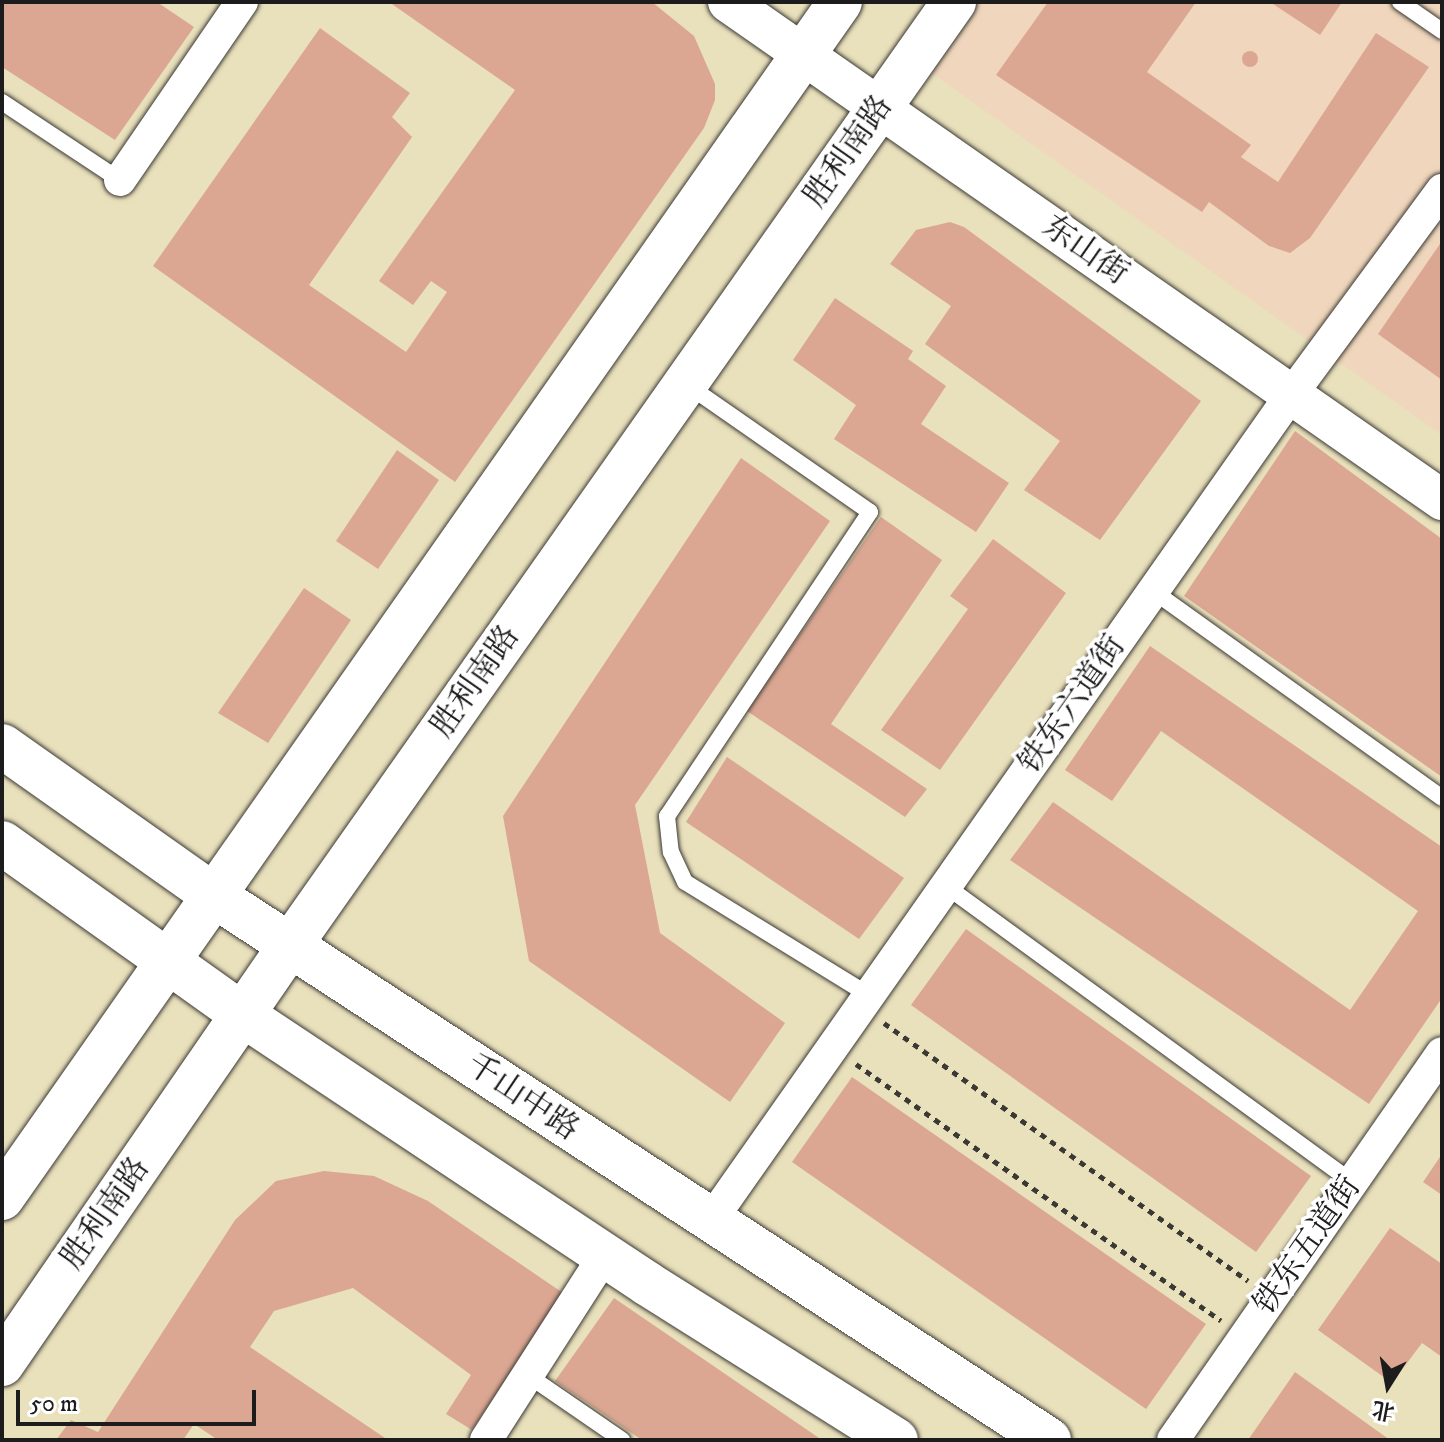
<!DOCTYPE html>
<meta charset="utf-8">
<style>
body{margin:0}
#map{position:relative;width:1444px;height:1442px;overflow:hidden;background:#e9e0bc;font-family:"IM FELL DW Pica","Noto Serif SC",serif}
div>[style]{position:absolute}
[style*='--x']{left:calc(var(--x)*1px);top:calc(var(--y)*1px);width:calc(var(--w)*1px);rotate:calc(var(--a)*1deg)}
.built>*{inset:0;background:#efd6bc}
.building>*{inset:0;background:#dba793}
.round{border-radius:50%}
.path>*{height:5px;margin-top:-2.5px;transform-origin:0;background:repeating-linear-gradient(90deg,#3b3934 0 6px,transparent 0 12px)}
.roads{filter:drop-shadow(0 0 2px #3b3934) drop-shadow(0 0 2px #3b3934)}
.service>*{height:16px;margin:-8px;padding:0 8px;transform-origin:8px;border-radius:8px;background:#fff}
.minor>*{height:32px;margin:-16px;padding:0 16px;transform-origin:16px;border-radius:16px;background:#fff}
.tertiary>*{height:40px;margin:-20px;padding:0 20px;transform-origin:20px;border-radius:20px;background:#fff}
.primary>*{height:44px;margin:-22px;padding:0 22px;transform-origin:22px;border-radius:22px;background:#fff}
span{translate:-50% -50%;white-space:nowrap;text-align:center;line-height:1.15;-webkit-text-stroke:7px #fff;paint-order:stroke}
.street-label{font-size:32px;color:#1c1c1c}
.frame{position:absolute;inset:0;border:4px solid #1c1c1c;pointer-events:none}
.north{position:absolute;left:1348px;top:1346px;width:80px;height:80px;-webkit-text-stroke:6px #fff;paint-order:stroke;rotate:191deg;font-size:22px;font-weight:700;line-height:32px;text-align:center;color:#1c1c1c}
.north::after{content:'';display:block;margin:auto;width:28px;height:36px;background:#1c1c1c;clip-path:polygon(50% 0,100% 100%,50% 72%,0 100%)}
.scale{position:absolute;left:16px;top:1390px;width:240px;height:36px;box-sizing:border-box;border:4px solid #1c1c1c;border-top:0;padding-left:10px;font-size:24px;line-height:28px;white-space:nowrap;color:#1c1c1c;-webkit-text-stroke:6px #fff;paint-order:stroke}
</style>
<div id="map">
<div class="built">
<div style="clip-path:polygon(977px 2px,1442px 2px,1442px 435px,929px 71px)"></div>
</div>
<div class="building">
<div style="clip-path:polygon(2px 2px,157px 2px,194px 27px,115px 140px,2px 67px)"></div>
<div style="clip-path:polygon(389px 2px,652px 2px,694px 36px,715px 84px,715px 100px,704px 128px,455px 482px,153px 266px,320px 28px,410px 93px,392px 117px,412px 137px,309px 285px,406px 352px,447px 292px,431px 281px,413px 305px,379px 281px,515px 90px)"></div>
<div style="clip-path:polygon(1048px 2px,1196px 2px,1147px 72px,1251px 145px,1241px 157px,1278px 182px,1376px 33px,1429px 67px,1310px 238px,1290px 253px,1269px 246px,1209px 202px,1202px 212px,996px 75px)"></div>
<div style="clip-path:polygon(1270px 2px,1342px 2px,1320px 35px)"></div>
<div class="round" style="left:1242px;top:51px;width:16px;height:16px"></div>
<div style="clip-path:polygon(950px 222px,964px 227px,1201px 401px,1100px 540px,1024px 490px,1060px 441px,925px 344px,951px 306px,890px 264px,916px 230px)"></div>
<div style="clip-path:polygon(1442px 241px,1442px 380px,1378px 334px)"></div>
<div style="clip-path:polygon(835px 298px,913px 351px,908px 359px,946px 386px,921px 424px,1009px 483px,976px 532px,834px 439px,856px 405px,793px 360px)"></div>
<div style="clip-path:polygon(1295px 431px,1442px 539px,1442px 777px,1184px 596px)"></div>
<div style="clip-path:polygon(397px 450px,439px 480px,378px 569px,336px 541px)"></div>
<div style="clip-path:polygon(741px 458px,830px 521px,635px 805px,660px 933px,785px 1023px,730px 1102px,529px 961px,503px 816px)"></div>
<div style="clip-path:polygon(881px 517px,942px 560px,831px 724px,927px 789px,905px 817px,747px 711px)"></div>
<div style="clip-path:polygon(993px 539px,1066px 593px,940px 770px,881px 730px,968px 609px,950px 596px)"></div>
<div style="clip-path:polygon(304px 588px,351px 620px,268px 743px,218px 713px)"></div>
<div style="clip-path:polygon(1150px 646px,1442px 847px,1442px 998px,1369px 1104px,1010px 860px,1053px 802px,1350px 1010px,1418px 911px,1161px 731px,1112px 801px,1065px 770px)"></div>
<div style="clip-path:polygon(727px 757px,904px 878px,859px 939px,686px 822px)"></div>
<div style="clip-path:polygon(966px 929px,1311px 1176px,1256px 1252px,911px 1005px)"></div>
<div style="clip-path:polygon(852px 1077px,1206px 1324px,1146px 1409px,792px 1162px)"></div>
<div style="clip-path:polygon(1442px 1154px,1442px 1195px,1423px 1182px)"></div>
<div style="clip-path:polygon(324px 1171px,374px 1176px,428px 1201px,563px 1293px,472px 1430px,446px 1414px,471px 1375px,353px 1288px,274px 1311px,250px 1347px,388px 1440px,218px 1440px,194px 1424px,183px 1440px,56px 1440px,71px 1420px,98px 1432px,235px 1220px,276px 1181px)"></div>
<div style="clip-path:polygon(1390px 1228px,1442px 1264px,1442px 1357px,1422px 1343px,1392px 1383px,1318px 1330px)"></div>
<div style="clip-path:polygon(614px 1298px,822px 1440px,642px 1440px,555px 1381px)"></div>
<div style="clip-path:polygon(1295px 1372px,1390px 1440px,1248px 1440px)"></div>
</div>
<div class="path">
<div style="--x:884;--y:1023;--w:446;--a:35.3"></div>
<div style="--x:856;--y:1064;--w:446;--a:35.1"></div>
</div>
<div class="roads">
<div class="service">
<div style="--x:1400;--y:2;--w:51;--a:34.6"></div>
<div style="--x:2;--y:102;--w:141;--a:33.5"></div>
<div style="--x:686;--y:384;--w:224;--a:34.8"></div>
<div style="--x:870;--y:512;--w:366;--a:123.7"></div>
<div style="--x:667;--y:816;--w:36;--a:84"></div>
<div style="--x:671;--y:852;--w:33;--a:65"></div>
<div style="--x:685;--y:882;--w:216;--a:31.6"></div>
<div style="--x:1153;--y:591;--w:355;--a:35.6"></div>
<div style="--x:946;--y:886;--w:502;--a:36.09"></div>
<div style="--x:529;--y:1376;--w:113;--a:34.5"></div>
</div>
<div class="minor">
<div style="--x:120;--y:180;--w:216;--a:-55.6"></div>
<div style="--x:709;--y:1223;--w:1012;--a:-54.9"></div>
<div style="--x:1291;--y:395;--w:255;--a:-53.6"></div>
<div style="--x:486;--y:1440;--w:222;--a:-57.3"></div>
<div style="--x:1173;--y:1440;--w:471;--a:-55.2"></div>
</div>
<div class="tertiary">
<div style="--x:728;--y:2;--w:871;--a:34.89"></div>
</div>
<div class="primary">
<div style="--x:2;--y:746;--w:258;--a:35.2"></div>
<div style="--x:213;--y:895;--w:998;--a:33.1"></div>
<div style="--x:2;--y:843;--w:296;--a:35.5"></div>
<div style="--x:243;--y:1015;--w:486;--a:33.6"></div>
<div style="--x:648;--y:1284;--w:293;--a:32.2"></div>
<div style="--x:2;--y:1198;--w:1460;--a:-54.98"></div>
<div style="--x:2;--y:1364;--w:510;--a:-55.47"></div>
<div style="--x:291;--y:944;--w:1152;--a:-54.86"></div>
</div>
</div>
<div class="street-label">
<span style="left:849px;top:152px;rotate:-55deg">胜利南路</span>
<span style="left:1085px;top:251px;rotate:35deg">东山街</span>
<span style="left:476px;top:682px;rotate:-55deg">胜利南路</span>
<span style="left:1073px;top:705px;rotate:-55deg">铁东六道街</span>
<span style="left:522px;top:1098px;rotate:34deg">千山中路</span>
<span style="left:106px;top:1214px;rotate:-55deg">胜利南路</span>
<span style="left:1308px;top:1246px;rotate:-55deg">铁东五道街</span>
</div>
<div class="frame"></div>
<div class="north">北</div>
<div class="scale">50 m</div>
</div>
